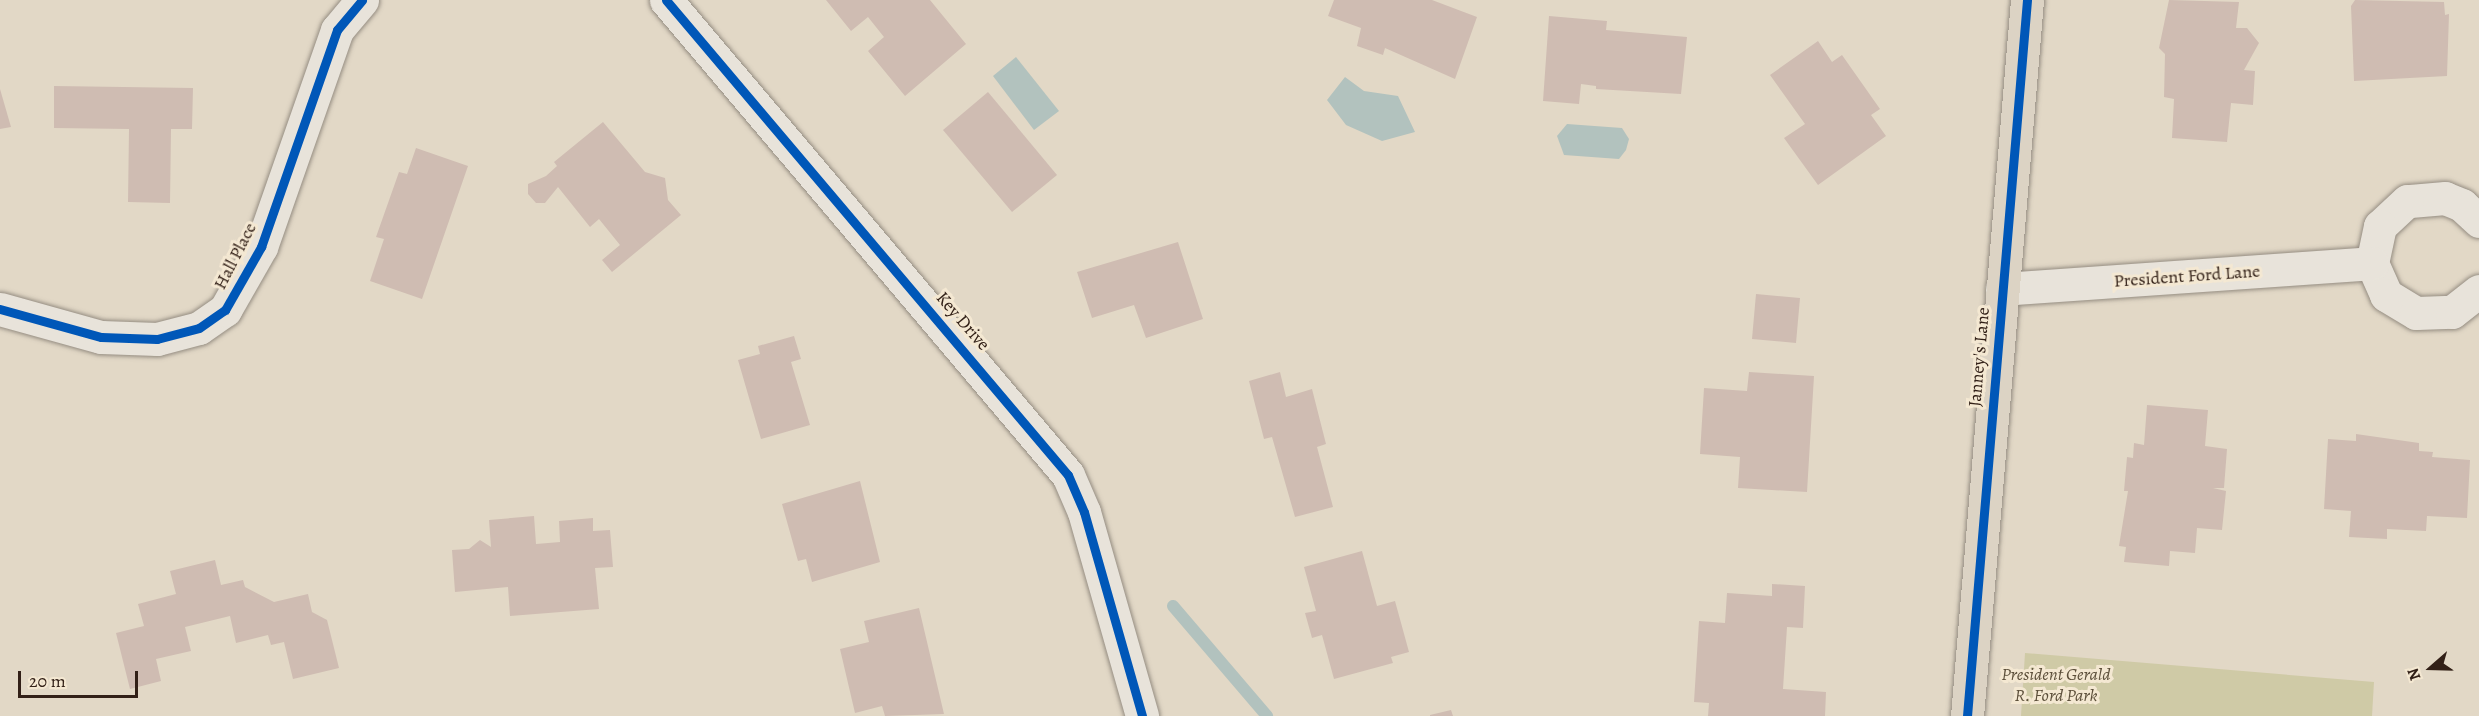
<!DOCTYPE html>
<style>
body{margin:0}
#map{position:relative;width:2479px;height:716px;overflow:hidden;background:#e2d8c6;font-family:Alegreya,serif}
div>[style]{position:absolute}
[style*='--x']{left:calc(var(--x)*1px);top:calc(var(--y)*1px);width:calc(var(--w)*1px);rotate:calc(var(--a)*1deg)}
.green>*{inset:0;background:#cfcaa6}
.water>*{inset:0;background:#b2c2be}
.stream>*{height:12px;margin:-6px;padding:0 6px;transform-origin:6px;border-radius:6px;background:#b2c2be}
.building>*{inset:0;background:#cfbcb2}
.roads{filter:drop-shadow(0 0 2px #958d82) drop-shadow(0 0 2px #958d82)}
.minor>*{height:33px;margin:-16.5px;padding:0 16.5px;transform-origin:16.5px;border-radius:16.5px;background:#e8e3da}
.major>*{height:33px;margin:-16.5px;padding:0 16.5px;transform-origin:16.5px;border-radius:16.5px;background:#dcd3c4}
.cycleway>*{height:9px;margin:-4.5px;padding:0 4.5px;transform-origin:4.5px;border-radius:4.5px;background:#0057b8}
span{translate:-50% -50%;white-space:nowrap;text-align:center;line-height:1.15;-webkit-text-stroke:6px #f4e8d2;paint-order:stroke}
.street-label{font-size:18px;color:#322017}
.park-label{font-size:18px;color:#5c4f3a;font-style:italic}
.north{position:absolute;left:2401px;top:638px;width:60px;height:60px;-webkit-text-stroke:4px #f4e8d2;paint-order:stroke;rotate:250deg;font-size:16px;font-weight:700;line-height:24px;text-align:center;color:#322017}
.north::after{content:'';display:block;margin:auto;width:21px;height:27px;background:#322017;clip-path:polygon(50% 0,100% 100%,50% 72%,0 100%)}
.scale{position:absolute;left:18px;top:671px;width:120px;height:27px;box-sizing:border-box;border:3px solid #322017;border-top:0;padding-left:8px;font-size:18px;line-height:21px;white-space:nowrap;color:#322017;-webkit-text-stroke:4px #f4e8d2;paint-order:stroke}
</style>
<div id="map">
<div class="green">
<div style="clip-path:polygon(2025px 653px,2374px 682px,2372px 716px,2021px 716px)"></div>
</div>
<div class="water">
<div style="clip-path:polygon(1016px 57px,1059px 111px,1034px 130px,993px 76px)"></div>
<div style="clip-path:polygon(1345px 77px,1364px 91px,1398px 96px,1415px 132px,1382px 141px,1346px 125px,1327px 100px)"></div>
<div style="clip-path:polygon(1567px 124px,1622px 128px,1629px 139px,1626px 150px,1619px 159px,1564px 155px,1557px 136px)"></div>
</div>
<div class="stream">
<div style="--x:1173;--y:606;--w:145;--a:49.5"></div>
</div>
<div class="building">
<div style="clip-path:polygon(826px 0,930px 0,966px 44px,905px 96px,868px 51px,884px 37px,868px 17px,851px 31px)"></div>
<div style="clip-path:polygon(1334px 0,1432px 0,1477px 17px,1455px 79px,1385px 48px,1383px 55px,1357px 46px,1361px 28px,1328px 16px)"></div>
<div style="clip-path:polygon(2169px 0,2239px 2px,2236px 28px,2247px 28px,2259px 43px,2244px 70px,2255px 71px,2253px 105px,2231px 103px,2227px 142px,2172px 138px,2174px 99px,2164px 97px,2165px 54px,2159px 48px)"></div>
<div style="clip-path:polygon(2355px 0,2444px 2px,2445px 15px,2449px 14px,2447px 76px,2354px 81px,2351px 6px)"></div>
<div style="clip-path:polygon(1549px 16px,1607px 21px,1606px 30px,1687px 37px,1681px 94px,1596px 89px,1596px 86px,1581px 84px,1579px 104px,1543px 101px)"></div>
<div style="clip-path:polygon(1818px 41px,1832px 62px,1842px 55px,1880px 109px,1871px 115px,1886px 136px,1818px 185px,1784px 138px,1805px 124px,1770px 75px)"></div>
<div style="clip-path:polygon(54px 86px,193px 88px,192px 129px,171px 129px,170px 203px,128px 202px,129px 129px,54px 128px)"></div>
<div style="clip-path:polygon(0 89px,11px 127px,0 129px)"></div>
<div style="clip-path:polygon(988px 92px,1057px 175px,1012px 212px,943px 130px)"></div>
<div style="clip-path:polygon(603px 122px,645px 172px,665px 178px,668px 200px,681px 215px,612px 272px,602px 260px,620px 245px,599px 219px,590px 227px,558px 187px,545px 203px,536px 203px,528px 194px,528px 184px,546px 176px,557px 166px,554px 162px)"></div>
<div style="clip-path:polygon(416px 148px,468px 166px,422px 299px,370px 281px,384px 239px,376px 237px,399px 172px,407px 174px)"></div>
<div style="clip-path:polygon(1178px 242px,1203px 319px,1146px 338px,1134px 305px,1092px 318px,1077px 272px)"></div>
<div style="clip-path:polygon(1756px 294px,1800px 298px,1796px 343px,1752px 339px)"></div>
<div style="clip-path:polygon(794px 336px,801px 359px,791px 362px,810px 425px,761px 439px,738px 360px,760px 354px,758px 346px)"></div>
<div style="clip-path:polygon(1280px 372px,1286px 397px,1312px 389px,1326px 444px,1317px 447px,1333px 507px,1295px 517px,1272px 437px,1264px 439px,1249px 381px)"></div>
<div style="clip-path:polygon(1749px 372px,1814px 376px,1807px 492px,1738px 488px,1740px 457px,1700px 454px,1704px 388px,1747px 391px)"></div>
<div style="clip-path:polygon(2147px 405px,2208px 410px,2205px 446px,2227px 449px,2224px 488px,2213px 488px,2226px 491px,2222px 530px,2197px 528px,2195px 553px,2170px 551px,2169px 566px,2124px 562px,2126px 547px,2119px 546px,2128px 491px,2124px 491px,2127px 457px,2133px 458px,2134px 443px,2144px 445px)"></div>
<div style="clip-path:polygon(2356px 434px,2419px 443px,2419px 451px,2433px 452px,2432px 457px,2470px 460px,2467px 518px,2427px 516px,2426px 531px,2387px 529px,2387px 539px,2349px 537px,2351px 511px,2324px 509px,2328px 439px,2356px 441px)"></div>
<div style="clip-path:polygon(860px 481px,880px 562px,812px 582px,806px 559px,798px 561px,782px 504px)"></div>
<div style="clip-path:polygon(534px 516px,536px 544px,560px 542px,559px 521px,593px 518px,593px 531px,610px 530px,613px 567px,595px 568px,599px 609px,510px 616px,508px 587px,455px 592px,452px 550px,469px 549px,480px 540px,491px 547px,489px 520px)"></div>
<div style="clip-path:polygon(1362px 551px,1377px 606px,1395px 601px,1409px 652px,1391px 657px,1393px 663px,1334px 679px,1322px 635px,1312px 638px,1305px 613px,1316px 611px,1304px 567px)"></div>
<div style="clip-path:polygon(215px 560px,221px 585px,243px 580px,245px 587px,274px 602px,308px 594px,312px 612px,327px 620px,339px 668px,293px 679px,284px 642px,271px 645px,268px 635px,236px 643px,230px 616px,185px 627px,191px 651px,156px 659px,161px 681px,130px 689px,116px 633px,144px 626px,138px 604px,176px 594px,170px 571px)"></div>
<div style="clip-path:polygon(1772px 584px,1805px 586px,1803px 628px,1787px 627px,1783px 689px,1826px 692px,1825px 716px,1708px 716px,1709px 703px,1694px 702px,1699px 621px,1725px 623px,1727px 593px,1772px 596px)"></div>
<div style="clip-path:polygon(919px 608px,944px 714px,885px 716px,882px 706px,855px 713px,840px 649px,869px 642px,864px 621px)"></div>
<div style="clip-path:polygon(1451px 710px,1453px 716px,1430px 716px,1430px 715px)"></div>
</div>
<div class="roads">
<div class="minor">
<div style="--x:666;--y:0;--w:622;--a:49.76"></div>
<div style="--x:1068;--y:475;--w:40;--a:66.6"></div>
<div style="--x:1084;--y:512;--w:212;--a:74.1"></div>
<div style="--x:2479;--y:221;--w:23;--a:-137"></div>
<div style="--x:2462;--y:205;--w:18;--a:-158"></div>
<div style="--x:2445;--y:198;--w:38;--a:175"></div>
<div style="--x:2407;--y:201;--w:37;--a:137"></div>
<div style="--x:2380;--y:226;--w:38;--a:102"></div>
<div style="--x:2372;--y:263;--w:35;--a:66"></div>
<div style="--x:2386;--y:295;--w:35;--a:31"></div>
<div style="--x:2416;--y:313;--w:36;--a:-2"></div>
<div style="--x:2452;--y:312;--w:34;--a:-38"></div>
<div style="--x:2002;--y:289;--w:371;--a:-4"></div>
<div style="--x:0;--y:309;--w:105;--a:15.5"></div>
<div style="--x:101;--y:337;--w:56;--a:2"></div>
<div style="--x:157;--y:339;--w:43;--a:-14.7"></div>
<div style="--x:199;--y:328;--w:32;--a:-35"></div>
<div style="--x:225;--y:310;--w:73;--a:-60.3"></div>
<div style="--x:261;--y:247;--w:230;--a:-70.7"></div>
<div style="--x:337;--y:30;--w:39;--a:-50"></div>
</div>
<div class="major">
<div style="--x:1967;--y:716;--w:719;--a:-85.21"></div>
</div>
</div>
<div class="cycleway">
<div style="--x:666;--y:0;--w:622;--a:49.76"></div>
<div style="--x:1068;--y:475;--w:40;--a:66.6"></div>
<div style="--x:1084;--y:512;--w:212;--a:74.1"></div>
<div style="--x:0;--y:309;--w:105;--a:15.5"></div>
<div style="--x:101;--y:337;--w:56;--a:2"></div>
<div style="--x:157;--y:339;--w:43;--a:-14.7"></div>
<div style="--x:199;--y:328;--w:32;--a:-35"></div>
<div style="--x:225;--y:310;--w:73;--a:-60.3"></div>
<div style="--x:261;--y:247;--w:230;--a:-70.7"></div>
<div style="--x:337;--y:30;--w:39;--a:-50"></div>
<div style="--x:1967;--y:716;--w:719;--a:-85.21"></div>
</div>
<div class="street-label">
<span style="left:235px;top:256px;rotate:-63deg">Hall Place</span>
<span style="left:2187px;top:276px;rotate:-4deg">President Ford Lane</span>
<span style="left:963px;top:321px;rotate:49deg">Key Drive</span>
<span style="left:1979px;top:357px;rotate:-85deg">Janney's Lane</span>
</div>
<div class="park-label">
<span style="left:2056px;top:685px">President Gerald<br>R. Ford Park</span>
</div>
<div class="north">N</div>
<div class="scale">20 m</div>
</div>
